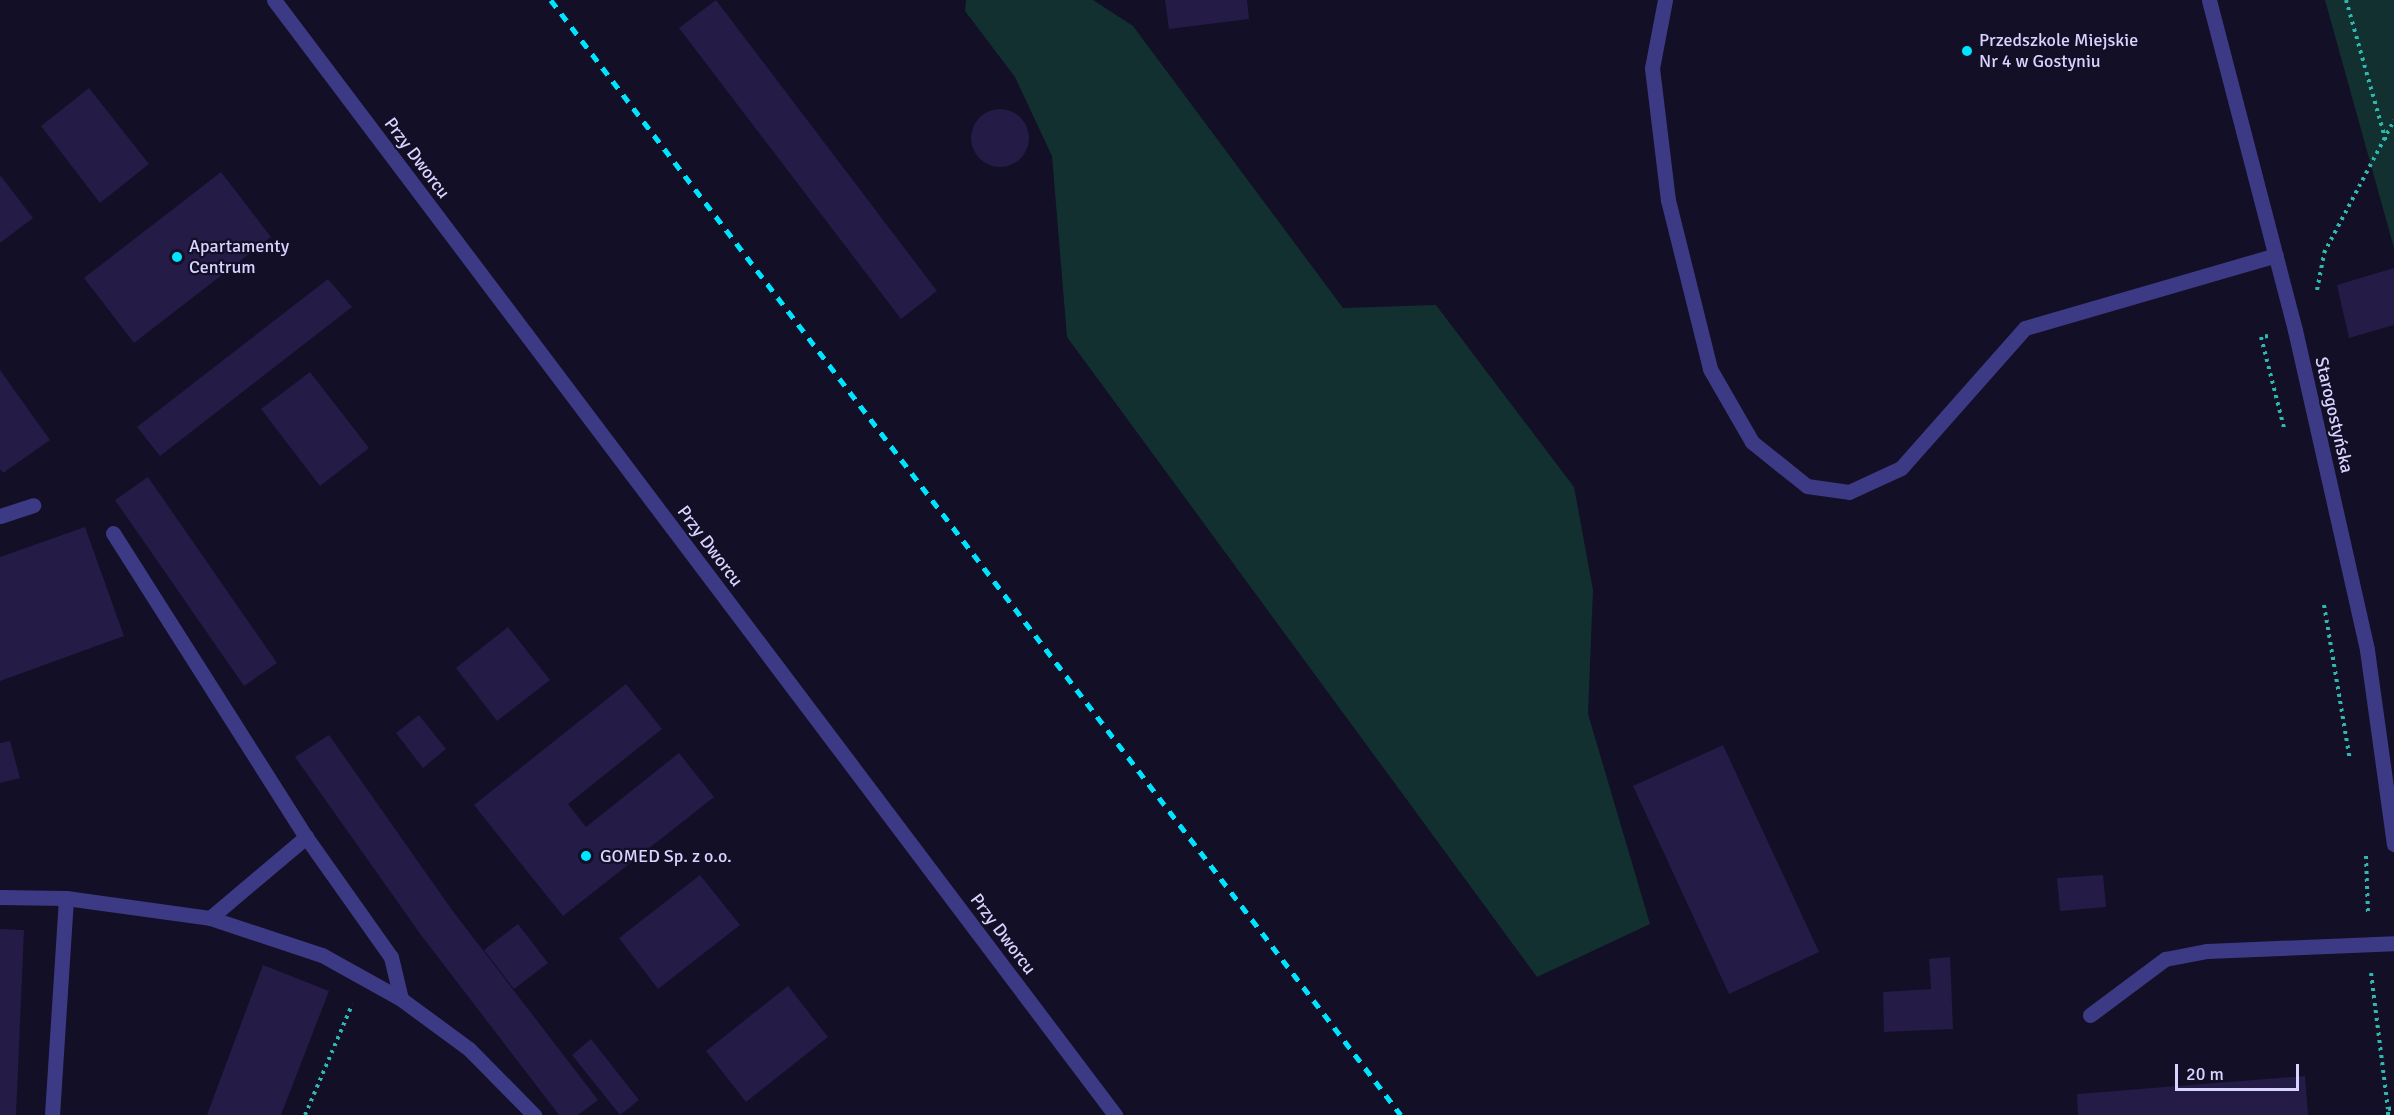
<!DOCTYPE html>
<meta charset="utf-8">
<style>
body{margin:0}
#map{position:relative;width:2394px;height:1115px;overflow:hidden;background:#130f26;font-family:Signika,sans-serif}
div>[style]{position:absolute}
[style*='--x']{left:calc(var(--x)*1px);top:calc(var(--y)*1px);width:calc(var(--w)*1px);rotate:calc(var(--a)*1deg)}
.green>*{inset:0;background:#12302f}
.building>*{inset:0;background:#241b47}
.round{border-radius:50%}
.path>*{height:4px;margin-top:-2px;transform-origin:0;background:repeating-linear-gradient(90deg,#2fb8b0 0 3px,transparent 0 7.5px)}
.minor>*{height:15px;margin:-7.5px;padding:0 7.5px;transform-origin:7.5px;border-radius:7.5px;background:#3d3a85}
.rail>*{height:4.5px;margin-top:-2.25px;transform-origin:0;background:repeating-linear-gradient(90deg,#00e5ff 0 9px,transparent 0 17px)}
.dots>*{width:16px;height:16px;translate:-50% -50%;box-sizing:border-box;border:3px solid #130f26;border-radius:50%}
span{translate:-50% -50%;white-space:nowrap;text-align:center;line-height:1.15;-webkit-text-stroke:4.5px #130f26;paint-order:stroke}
.poi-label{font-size:18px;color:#d9d4ff}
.left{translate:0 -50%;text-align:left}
.street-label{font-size:18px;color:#d9d4ff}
.scale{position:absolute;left:2175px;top:1064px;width:124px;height:27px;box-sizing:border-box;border:3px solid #d9d4ff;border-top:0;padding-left:8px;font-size:18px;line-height:21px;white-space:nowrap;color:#d9d4ff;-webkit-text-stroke:4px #130f26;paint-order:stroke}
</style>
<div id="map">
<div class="green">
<div style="clip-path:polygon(966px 0,1093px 0,1133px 26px,1343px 308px,1436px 305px,1574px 487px,1593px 590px,1588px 714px,1650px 924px,1537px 977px,1067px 337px,1052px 156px,1015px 77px,965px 11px)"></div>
<div style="clip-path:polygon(2325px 0,2394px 0,2394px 248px)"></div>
</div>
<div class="building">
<div style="clip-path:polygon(716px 0,937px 291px,901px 319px,679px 28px)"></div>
<div style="clip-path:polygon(1165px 0,1247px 0,1249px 19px,1169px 29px)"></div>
<div style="clip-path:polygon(89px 88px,149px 164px,100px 203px,41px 126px)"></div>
<div class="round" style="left:971px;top:109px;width:58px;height:58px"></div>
<div style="clip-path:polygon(221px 172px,271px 237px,134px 343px,84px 278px)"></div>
<div style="clip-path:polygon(0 175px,33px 218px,0 243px)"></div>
<div style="clip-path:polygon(2394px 268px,2394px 325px,2349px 338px,2337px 285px)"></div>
<div style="clip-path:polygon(328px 279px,352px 307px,160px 456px,137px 427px)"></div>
<div style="clip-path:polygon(0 370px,50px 440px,3px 473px,0 469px)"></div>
<div style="clip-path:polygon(310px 372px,369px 448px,320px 486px,261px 409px)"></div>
<div style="clip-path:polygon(148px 477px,277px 663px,244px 686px,115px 500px)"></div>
<div style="clip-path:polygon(85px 527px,124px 636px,0 681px,0 557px)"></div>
<div style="clip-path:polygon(508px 627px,550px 680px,497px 721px,456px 668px)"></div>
<div style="clip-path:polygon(626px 684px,662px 729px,568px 804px,586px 827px,679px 753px,714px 797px,563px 916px,474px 805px)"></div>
<div style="clip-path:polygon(419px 715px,446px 749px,423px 768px,396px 733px)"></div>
<div style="clip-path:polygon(329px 735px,452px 910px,598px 1100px,578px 1115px,559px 1115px,421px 935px,295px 757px)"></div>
<div style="clip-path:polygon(10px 741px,20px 778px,0 783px,0 743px)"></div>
<div style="clip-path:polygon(1723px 745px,1819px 952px,1729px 994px,1633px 786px)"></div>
<div style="clip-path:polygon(700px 875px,740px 925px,658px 989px,619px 938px)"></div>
<div style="clip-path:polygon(2103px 875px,2106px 907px,2060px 911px,2057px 878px)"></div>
<div style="clip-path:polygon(518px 924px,548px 963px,514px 989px,484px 950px)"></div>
<div style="clip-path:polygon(0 929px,24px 930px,16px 1115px,0 1115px)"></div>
<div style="clip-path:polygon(1950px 957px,1953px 1029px,1884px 1032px,1883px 992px,1931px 989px,1929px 959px)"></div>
<div style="clip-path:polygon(263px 965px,329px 991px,281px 1115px,207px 1115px)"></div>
<div style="clip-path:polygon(788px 986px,828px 1037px,746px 1102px,706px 1051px)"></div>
<div style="clip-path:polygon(591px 1039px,639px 1100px,620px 1115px,572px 1055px)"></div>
<div style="clip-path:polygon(2305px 1076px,2308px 1115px,2078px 1115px,2077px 1094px)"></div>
</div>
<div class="path">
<div style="--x:2346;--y:0;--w:147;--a:74.2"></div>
<div style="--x:2317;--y:290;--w:38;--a:-79"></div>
<div style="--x:2324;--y:253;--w:150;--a:-62.2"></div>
<div style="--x:2268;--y:336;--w:7;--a:172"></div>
<div style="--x:2261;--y:337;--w:94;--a:75.8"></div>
<div style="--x:2324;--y:605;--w:157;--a:80.5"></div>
<div style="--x:2366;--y:856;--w:58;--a:88"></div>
<div style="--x:2371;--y:973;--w:137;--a:82.9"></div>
<div style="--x:305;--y:1115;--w:120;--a:-66.9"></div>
<div style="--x:2388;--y:1115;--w:6;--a:-90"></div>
<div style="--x:2388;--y:1109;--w:6;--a:-9"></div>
</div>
<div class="minor">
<div style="--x:274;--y:0;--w:1397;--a:52.97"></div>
<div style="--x:1665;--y:0;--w:69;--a:100.8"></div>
<div style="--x:1652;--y:68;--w:133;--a:83.1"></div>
<div style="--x:1668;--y:200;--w:174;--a:76"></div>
<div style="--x:1710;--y:369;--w:84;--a:60.1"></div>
<div style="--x:1752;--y:442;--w:70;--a:38.7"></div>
<div style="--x:1807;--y:486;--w:42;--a:8.1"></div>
<div style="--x:1849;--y:492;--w:57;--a:-24.8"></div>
<div style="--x:1901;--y:468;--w:187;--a:-48.5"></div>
<div style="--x:2025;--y:328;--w:261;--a:-16.2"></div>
<div style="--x:2209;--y:0;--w:341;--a:75.4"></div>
<div style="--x:2295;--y:330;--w:328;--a:77.3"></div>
<div style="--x:2367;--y:650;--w:196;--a:82.1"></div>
<div style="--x:0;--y:516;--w:35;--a:-18"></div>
<div style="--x:113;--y:533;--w:360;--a:57.6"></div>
<div style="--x:306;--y:837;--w:147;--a:54.7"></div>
<div style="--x:391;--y:957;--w:43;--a:76.6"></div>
<div style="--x:0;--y:897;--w:66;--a:0.9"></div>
<div style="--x:66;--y:898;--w:145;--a:7.9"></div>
<div style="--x:210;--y:918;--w:118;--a:18.3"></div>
<div style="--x:322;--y:955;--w:90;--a:29.1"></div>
<div style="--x:401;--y:999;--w:84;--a:36.3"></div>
<div style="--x:469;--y:1049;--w:93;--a:45.4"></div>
<div style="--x:210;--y:918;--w:126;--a:-40.2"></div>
<div style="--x:2090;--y:1015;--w:94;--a:-36.7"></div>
<div style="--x:2165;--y:959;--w:43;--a:-10.8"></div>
<div style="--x:2207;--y:951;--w:187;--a:-2.4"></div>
<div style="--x:52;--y:1115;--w:217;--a:-86.3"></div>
</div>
<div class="rail">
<div style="--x:551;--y:0;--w:1402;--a:52.68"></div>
</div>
<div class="dots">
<div style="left:1967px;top:51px;background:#00e5ff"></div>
<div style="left:177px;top:257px;background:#00e5ff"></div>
<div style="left:586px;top:856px;background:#00e5ff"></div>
</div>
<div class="poi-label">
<span class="left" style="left:1979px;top:51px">Przedszkole Miejskie<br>Nr 4 w Gostyniu</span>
<span class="left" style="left:189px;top:257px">Apartamenty<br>Centrum</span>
<span class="left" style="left:600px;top:856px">GOMED Sp. z o.o.</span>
</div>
<div class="street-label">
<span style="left:417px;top:158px;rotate:53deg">Przy Dworcu</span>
<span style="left:2334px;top:415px;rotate:77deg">Starogostyńska</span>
<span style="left:710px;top:546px;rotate:53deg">Przy Dworcu</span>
<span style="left:1003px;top:934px;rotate:53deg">Przy Dworcu</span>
</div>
<div class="scale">20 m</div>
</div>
